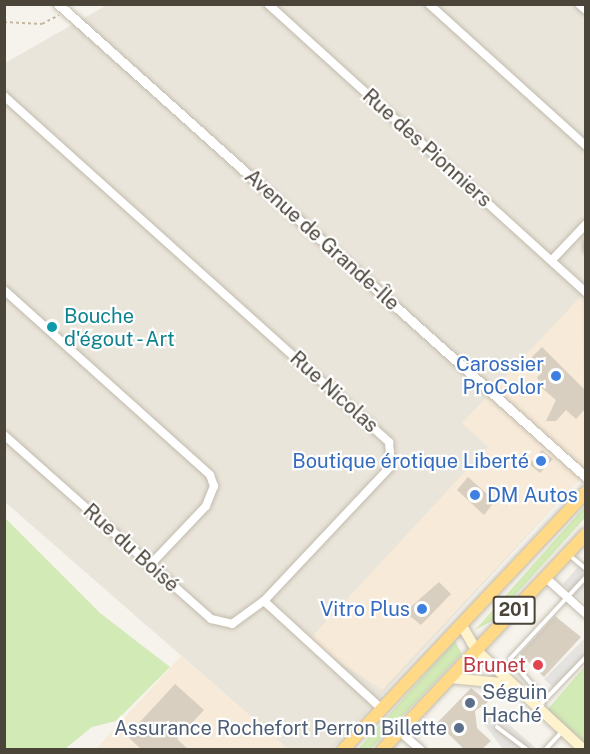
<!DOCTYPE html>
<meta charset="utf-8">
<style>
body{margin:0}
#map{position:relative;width:590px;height:754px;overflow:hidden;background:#f6f3ec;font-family:"Public Sans",sans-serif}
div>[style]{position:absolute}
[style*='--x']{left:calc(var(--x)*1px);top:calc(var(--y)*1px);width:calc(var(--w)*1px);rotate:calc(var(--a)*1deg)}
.residential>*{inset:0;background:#eae5da}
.commercial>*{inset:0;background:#f7ead8}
.green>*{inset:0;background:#d2eab5}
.parking>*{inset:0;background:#e5e3e0}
.building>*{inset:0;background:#d8cfc1}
.path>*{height:1.5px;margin-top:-0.75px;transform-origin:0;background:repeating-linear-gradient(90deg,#c4b79f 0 3px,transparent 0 6px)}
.roads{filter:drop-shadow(0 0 2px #c2bbae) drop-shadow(0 0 2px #c2bbae)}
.service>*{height:4px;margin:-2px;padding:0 2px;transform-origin:2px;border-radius:2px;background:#fff}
.minor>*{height:8px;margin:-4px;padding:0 4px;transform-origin:4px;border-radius:4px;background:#fff}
.tertiary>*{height:9px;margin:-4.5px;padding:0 4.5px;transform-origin:4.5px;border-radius:4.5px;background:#fff}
.secondary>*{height:10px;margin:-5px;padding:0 5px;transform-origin:5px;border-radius:5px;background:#fff3cd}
.trunk>*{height:12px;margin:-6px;padding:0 6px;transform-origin:6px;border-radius:6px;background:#ffd985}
.dots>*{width:16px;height:16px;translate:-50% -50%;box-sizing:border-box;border:3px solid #fff;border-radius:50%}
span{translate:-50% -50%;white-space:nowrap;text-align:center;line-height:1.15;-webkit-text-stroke:4.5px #fff;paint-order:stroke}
.shield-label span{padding:2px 4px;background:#fff;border:2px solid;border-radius:4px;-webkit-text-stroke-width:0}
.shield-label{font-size:18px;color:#4b4439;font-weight:700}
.street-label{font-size:20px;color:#4b4439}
.culture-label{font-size:20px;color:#0d838f}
.left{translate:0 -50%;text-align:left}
.shop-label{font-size:20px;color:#366cbe}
.right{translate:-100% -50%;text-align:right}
.health-label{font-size:20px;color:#be3a42}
.service-label{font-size:20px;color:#4e5e75}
.frame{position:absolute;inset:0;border:6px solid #4b4439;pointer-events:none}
</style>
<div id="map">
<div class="residential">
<div style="clip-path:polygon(107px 5px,585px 5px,585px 473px,332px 749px,288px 749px,5px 502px,5px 63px)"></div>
</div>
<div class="commercial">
<div style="clip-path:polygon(582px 295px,585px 473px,382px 690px,308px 641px,488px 447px,462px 423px)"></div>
<div style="clip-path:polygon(181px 656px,288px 749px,95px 750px)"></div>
</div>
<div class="green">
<div style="clip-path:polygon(585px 506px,585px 518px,492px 621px,475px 630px)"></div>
<div style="clip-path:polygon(4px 517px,100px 613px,170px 667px,116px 721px,92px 727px,65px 749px,5px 749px)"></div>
<div style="clip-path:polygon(455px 641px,462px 654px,371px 749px,358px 749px)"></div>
<div style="clip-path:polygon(585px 666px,585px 743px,547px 710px)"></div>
</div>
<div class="parking">
<div style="clip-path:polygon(585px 559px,585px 603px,563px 584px)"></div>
<div style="clip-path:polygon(584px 639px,585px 660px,556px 690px,544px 679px)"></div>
<div style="clip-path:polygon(492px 710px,537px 749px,503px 749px,481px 720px)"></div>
</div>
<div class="building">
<div style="clip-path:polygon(542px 347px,585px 390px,585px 409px,576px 419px,566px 410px,556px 421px,546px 421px,556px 400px,542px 388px,537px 377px,541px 374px,528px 361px)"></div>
<div style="clip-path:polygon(542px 450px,553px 459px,540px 473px,529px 464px)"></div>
<div style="clip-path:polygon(468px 477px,495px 501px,484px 515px,457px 490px)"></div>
<div style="clip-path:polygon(439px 582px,451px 594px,421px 625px,405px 612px)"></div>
<div style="clip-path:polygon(555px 616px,581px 637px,544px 677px,520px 654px)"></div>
<div style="clip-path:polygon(175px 684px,204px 710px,177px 739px,189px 750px,142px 750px,127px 736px)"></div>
<div style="clip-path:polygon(471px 688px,488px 702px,475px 711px,477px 728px,491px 741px,481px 750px,465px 750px,437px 723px)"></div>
</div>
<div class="path">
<div style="--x:4;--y:22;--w:38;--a:3"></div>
<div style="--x:42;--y:24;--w:19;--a:-28"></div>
</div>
<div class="roads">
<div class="service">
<div style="--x:586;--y:241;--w:10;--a:90"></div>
<div style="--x:568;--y:554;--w:23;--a:40"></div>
<div style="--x:545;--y:700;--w:54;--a:-130.5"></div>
<div style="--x:510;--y:659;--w:112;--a:-47.2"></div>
<div style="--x:538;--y:707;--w:69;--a:-46.2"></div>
<div style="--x:497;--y:727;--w:38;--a:37"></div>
<div style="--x:545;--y:750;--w:26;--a:-47"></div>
</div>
<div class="minor">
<div style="--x:268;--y:4;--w:429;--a:42.2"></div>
<div style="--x:429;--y:4;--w:212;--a:42.1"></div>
<div style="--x:579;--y:4;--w:9;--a:41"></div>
<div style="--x:4;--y:96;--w:518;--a:41.95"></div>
<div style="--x:389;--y:442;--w:24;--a:85"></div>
<div style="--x:391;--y:466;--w:185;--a:133.3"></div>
<div style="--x:264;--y:601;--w:160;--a:42.5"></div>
<div style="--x:552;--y:260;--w:50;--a:-46.6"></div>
<div style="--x:4;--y:290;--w:277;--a:41.9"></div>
<div style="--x:210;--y:475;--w:12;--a:70"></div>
<div style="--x:214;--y:486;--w:22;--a:112"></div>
<div style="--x:206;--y:506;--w:81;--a:133.5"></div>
<div style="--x:4;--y:435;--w:277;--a:41.6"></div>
<div style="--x:211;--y:619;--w:22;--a:13"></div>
<div style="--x:232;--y:624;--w:39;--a:-36"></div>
<div style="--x:545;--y:577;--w:55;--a:42.1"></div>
<div style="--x:399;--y:731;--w:29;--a:41"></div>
</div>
<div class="tertiary">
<div style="--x:58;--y:4;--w:709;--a:41.86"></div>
</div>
<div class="secondary">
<div style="--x:461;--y:624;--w:30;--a:60"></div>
<div style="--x:476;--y:650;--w:147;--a:42.8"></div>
<div style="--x:450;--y:678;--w:62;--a:5.5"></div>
</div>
<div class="trunk">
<div style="--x:343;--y:750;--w:354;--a:-46.7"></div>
<div style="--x:382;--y:750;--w:297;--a:-46.6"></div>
</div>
</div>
<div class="dots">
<div style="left:52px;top:327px;background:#0f9aa8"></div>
<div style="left:556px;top:376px;background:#3f7fe0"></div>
<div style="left:541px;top:461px;background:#3f7fe0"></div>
<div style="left:475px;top:495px;background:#3f7fe0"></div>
<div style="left:422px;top:609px;background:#3f7fe0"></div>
<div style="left:538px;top:665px;background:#e0444e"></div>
<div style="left:470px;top:703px;background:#5c6f8a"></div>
<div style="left:459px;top:728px;background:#5c6f8a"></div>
</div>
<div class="shield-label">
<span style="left:514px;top:610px">201</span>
</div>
<div class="street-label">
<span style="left:427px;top:148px;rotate:42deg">Rue des Pionniers</span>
<span style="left:322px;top:240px;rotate:42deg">Avenue de Grande-Île</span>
<span style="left:334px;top:392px;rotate:42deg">Rue Nicolas</span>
<span style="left:131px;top:548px;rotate:42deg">Rue du Boisé</span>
</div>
<div class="culture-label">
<span class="left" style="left:64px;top:328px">Bouche<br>d'égout - Art</span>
</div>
<div class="shop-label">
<span class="right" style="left:544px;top:376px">Carossier<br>ProColor</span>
<span class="right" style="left:529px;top:461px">Boutique érotique Liberté</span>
<span class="left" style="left:487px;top:495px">DM Autos</span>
<span class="right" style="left:410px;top:609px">Vitro Plus</span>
</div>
<div class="health-label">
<span class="right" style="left:526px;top:665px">Brunet</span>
</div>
<div class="service-label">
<span class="left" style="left:482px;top:704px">Séguin<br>Haché</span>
<span class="right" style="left:447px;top:728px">Assurance Rochefort Perron Billette</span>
</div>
<div class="frame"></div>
</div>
